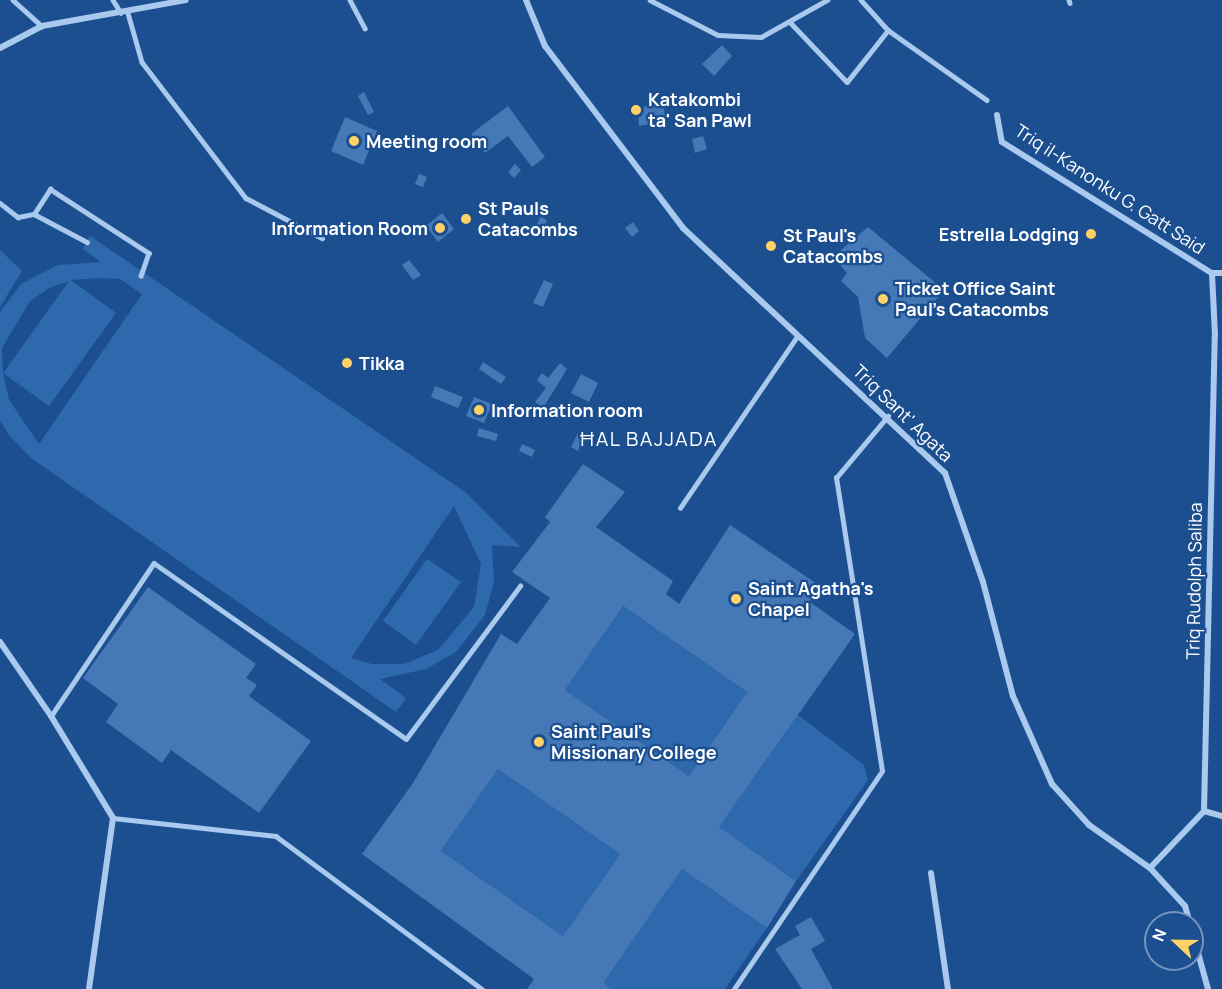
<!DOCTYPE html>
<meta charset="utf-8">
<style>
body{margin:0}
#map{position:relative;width:1222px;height:989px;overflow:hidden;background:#1b4f8f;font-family:Manrope,sans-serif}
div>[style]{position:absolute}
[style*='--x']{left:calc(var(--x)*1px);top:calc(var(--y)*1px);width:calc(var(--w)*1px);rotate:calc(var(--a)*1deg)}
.green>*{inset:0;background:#2e69ad}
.building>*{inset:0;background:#4478b7}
.lane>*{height:4.5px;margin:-2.25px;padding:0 2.25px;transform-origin:2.25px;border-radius:2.25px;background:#a9c9ee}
.street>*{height:6px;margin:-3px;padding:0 3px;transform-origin:3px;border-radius:3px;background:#a9c9ee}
.dots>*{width:16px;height:16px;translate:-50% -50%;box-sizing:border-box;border:3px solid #1b4f8f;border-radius:50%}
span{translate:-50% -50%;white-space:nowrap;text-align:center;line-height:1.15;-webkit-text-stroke:4.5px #1b4f8f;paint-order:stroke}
.poi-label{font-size:18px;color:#fff;font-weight:700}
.left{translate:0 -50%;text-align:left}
.right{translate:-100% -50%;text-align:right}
.street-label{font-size:18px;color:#fff}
.neighbourhood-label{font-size:20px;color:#fff;letter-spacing:1.5px}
.north{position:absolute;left:1144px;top:911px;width:60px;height:60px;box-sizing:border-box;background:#1b4f8f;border:2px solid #7695bc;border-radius:50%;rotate:292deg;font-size:16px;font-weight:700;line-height:24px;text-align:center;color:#fff}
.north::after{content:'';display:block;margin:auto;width:21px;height:27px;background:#ffd166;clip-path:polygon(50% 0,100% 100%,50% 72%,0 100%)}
</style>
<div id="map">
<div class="green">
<div style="clip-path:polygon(evenodd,90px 236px,465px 492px,521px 547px,492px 545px,494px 582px,485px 615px,456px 652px,426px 669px,380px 679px,406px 698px,396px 712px,31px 458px,8px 434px,0 420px,0 312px,21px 284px,58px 265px,101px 262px,83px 249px,90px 236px,97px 278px,120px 279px,142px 294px,39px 444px,9px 400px,3px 373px,49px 406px,116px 313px,71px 280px,97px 278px,90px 236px,69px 281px,4px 372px,3px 372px,2px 348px,30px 301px,49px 288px,69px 281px,90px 236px,454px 506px,481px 564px,474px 607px,438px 650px,404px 664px,372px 664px,351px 658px,454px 506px)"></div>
<div style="clip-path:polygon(0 250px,22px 271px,0 307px)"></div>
<div style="clip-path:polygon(427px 559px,461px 582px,416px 645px,383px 621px)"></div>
<div style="clip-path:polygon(623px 606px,747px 692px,689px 776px,565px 690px)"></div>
<div style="clip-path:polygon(798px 715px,864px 765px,868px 780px,796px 881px,719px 827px)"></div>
<div style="clip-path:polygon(498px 769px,620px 854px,563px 936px,441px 851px)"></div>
<div style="clip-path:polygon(682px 869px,767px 928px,725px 989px,608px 989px,604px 982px)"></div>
</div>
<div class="building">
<div style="clip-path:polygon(722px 45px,732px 56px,714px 76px,702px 64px)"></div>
<div style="clip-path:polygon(364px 92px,374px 112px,368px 115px,358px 96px)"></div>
<div style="clip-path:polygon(663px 103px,666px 121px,639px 126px,637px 108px)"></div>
<div style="clip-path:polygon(508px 106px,545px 157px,532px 167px,508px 136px,485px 153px,471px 134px)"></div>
<div style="clip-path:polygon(345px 117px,377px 131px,363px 165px,331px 151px)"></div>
<div style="clip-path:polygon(703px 136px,707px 149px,695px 153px,692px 139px)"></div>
<div style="clip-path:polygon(515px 164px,521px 170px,514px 178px,508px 172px)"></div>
<div style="clip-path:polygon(419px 174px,427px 177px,423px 187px,415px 184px)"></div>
<div style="clip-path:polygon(442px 213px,454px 229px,438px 242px,426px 226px)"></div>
<div style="clip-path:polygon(540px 217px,547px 220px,541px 235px,534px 232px)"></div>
<div style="clip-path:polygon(633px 222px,639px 231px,632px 237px,625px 228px)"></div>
<div style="clip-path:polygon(868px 227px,944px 290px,887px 358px,865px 338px,858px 297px,841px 281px,847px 273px,833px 257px)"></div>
<div style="clip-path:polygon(409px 260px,421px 275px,413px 280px,402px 265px)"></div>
<div style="clip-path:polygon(544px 280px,553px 284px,543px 307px,533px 303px)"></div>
<div style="clip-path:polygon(483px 362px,506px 377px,501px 384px,479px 369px)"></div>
<div style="clip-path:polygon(560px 363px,567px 369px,543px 408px,535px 402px,546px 388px,537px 380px,542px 373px,548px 378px)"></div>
<div style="clip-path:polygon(581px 374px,598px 383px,589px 402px,571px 393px)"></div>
<div style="clip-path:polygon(435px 386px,463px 397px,458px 408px,431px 397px)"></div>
<div style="clip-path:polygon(474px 397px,492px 404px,484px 423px,466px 416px)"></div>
<div style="clip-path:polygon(479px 428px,498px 434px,496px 441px,477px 436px)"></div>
<div style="clip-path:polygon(578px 433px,585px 437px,578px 451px,571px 447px)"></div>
<div style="clip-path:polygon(522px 444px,535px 450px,532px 457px,519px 451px)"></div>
<div style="clip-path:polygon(evenodd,583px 464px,625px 492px,596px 527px,673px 581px,666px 594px,679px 604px,730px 525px,820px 586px,810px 602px,855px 634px,719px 827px,796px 881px,767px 928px,682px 869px,604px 982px,610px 989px,527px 989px,534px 979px,362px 854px,413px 783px,501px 634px,517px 644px,550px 598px,512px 572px,550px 522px,545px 517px,583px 464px,623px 606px,747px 692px,689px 776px,565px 690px,623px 606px,583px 464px,498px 769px,620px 854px,563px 936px,441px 851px,498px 769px)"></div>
<div style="clip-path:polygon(148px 587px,256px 664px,246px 678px,257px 685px,249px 696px,311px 741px,259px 813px,171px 750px,162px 763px,106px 722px,118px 704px,83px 678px)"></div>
<div style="clip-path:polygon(811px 917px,825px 941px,811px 949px,833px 989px,802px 989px,775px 949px,800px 935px,795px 926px)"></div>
</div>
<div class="lane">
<div style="--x:13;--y:0;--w:39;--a:42"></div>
<div style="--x:113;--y:0;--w:15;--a:58"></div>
<div style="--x:350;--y:0;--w:32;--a:62"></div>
<div style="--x:650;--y:0;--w:76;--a:27.2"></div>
<div style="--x:718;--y:35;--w:43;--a:2.7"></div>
<div style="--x:761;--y:37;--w:76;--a:-29.3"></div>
<div style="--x:861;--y:0;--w:40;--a:48"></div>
<div style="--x:888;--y:30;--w:121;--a:35.3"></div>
<div style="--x:1069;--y:0;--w:3;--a:72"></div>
<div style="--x:128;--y:13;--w:51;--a:74.1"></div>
<div style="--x:142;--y:62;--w:171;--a:52.6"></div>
<div style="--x:246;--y:198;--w:86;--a:27.8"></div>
<div style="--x:791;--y:23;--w:81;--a:46.5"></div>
<div style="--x:847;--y:82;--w:66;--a:-51.7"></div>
<div style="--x:0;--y:203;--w:23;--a:38"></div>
<div style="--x:18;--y:217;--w:16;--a:-11"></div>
<div style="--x:34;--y:214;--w:30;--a:-57"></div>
<div style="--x:50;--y:189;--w:118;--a:32.9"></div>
<div style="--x:149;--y:253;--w:24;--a:109"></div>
<div style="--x:34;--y:214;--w:60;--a:27.8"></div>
<div style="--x:680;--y:508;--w:206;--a:-55.7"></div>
<div style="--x:51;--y:716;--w:184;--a:-56.1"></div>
<div style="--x:154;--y:563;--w:307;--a:34.9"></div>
<div style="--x:406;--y:739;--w:191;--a:-53.3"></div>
<div style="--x:113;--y:818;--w:164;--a:6.3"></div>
<div style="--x:276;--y:836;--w:257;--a:36.6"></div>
<div style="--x:734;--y:989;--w:263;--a:-55.8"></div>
<div style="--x:882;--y:771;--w:297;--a:-98.9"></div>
<div style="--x:836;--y:478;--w:81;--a:-50"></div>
</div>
<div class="street">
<div style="--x:526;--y:0;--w:50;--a:67.6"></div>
<div style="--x:545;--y:46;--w:228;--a:52.8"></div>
<div style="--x:683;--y:228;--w:359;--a:43.1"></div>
<div style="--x:945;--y:473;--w:115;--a:70.8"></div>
<div style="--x:983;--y:582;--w:118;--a:75.3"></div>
<div style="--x:1013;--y:696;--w:96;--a:66.1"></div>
<div style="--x:1052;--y:784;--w:55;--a:47.9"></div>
<div style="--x:1089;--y:825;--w:75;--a:35.2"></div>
<div style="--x:1150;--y:868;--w:52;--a:47.4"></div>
<div style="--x:1185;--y:906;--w:18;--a:74"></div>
<div style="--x:0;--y:48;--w:47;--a:-27.6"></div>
<div style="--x:42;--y:26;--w:146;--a:-10.2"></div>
<div style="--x:997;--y:115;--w:27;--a:80"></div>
<div style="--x:1002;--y:142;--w:248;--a:32"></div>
<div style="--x:1212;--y:273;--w:10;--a:0"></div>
<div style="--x:0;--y:642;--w:90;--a:55.4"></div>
<div style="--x:51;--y:716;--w:119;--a:58.7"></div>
<div style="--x:113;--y:818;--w:173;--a:98"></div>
<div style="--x:1204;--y:811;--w:19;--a:16"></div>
<div style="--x:1150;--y:868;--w:79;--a:-46.5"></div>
<div style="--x:1204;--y:811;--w:476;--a:-88.7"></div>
<div style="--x:1215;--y:335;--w:62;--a:-92.8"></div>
<div style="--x:931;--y:873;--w:117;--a:81.7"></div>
<div style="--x:1192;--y:931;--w:60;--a:74.6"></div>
</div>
<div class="dots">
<div style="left:636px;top:110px;background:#ffd166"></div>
<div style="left:354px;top:141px;background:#ffd166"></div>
<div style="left:466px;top:219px;background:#ffd166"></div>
<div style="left:440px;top:228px;background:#ffd166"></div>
<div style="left:1091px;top:234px;background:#ffd166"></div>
<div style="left:771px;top:246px;background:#ffd166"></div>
<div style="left:883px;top:299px;background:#ffd166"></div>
<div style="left:347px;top:363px;background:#ffd166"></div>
<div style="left:479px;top:410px;background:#ffd166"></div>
<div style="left:736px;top:599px;background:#ffd166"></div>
<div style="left:539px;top:742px;background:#ffd166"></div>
</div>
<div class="poi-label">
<span class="left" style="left:648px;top:110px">Katakombi<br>ta' San Pawl</span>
<span class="left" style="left:366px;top:141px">Meeting room</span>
<span class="left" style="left:478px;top:219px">St Pauls<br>Catacombs</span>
<span class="right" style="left:428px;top:228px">Information Room</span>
<span class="right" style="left:1079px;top:234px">Estrella Lodging</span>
<span class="left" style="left:783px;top:246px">St Paul's<br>Catacombs</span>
<span class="left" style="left:895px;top:299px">Ticket Office Saint<br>Paul's Catacombs</span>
<span class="left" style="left:359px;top:363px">Tikka</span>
<span class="left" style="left:491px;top:410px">Information room</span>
<span class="left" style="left:748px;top:599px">Saint Agatha's<br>Chapel</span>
<span class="left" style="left:551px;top:742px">Saint Paul's<br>Missionary College</span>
</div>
<div class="street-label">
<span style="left:1110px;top:189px;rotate:33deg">Triq il-Kanonku G. Gatt Said</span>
<span style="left:903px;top:413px;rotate:44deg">Triq Sant' Agata</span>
<span style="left:1194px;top:581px;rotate:-89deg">Triq Rudolph Saliba</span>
</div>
<div class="neighbourhood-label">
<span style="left:649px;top:438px">ĦAL BAJJADA</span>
</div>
<div class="north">N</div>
</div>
